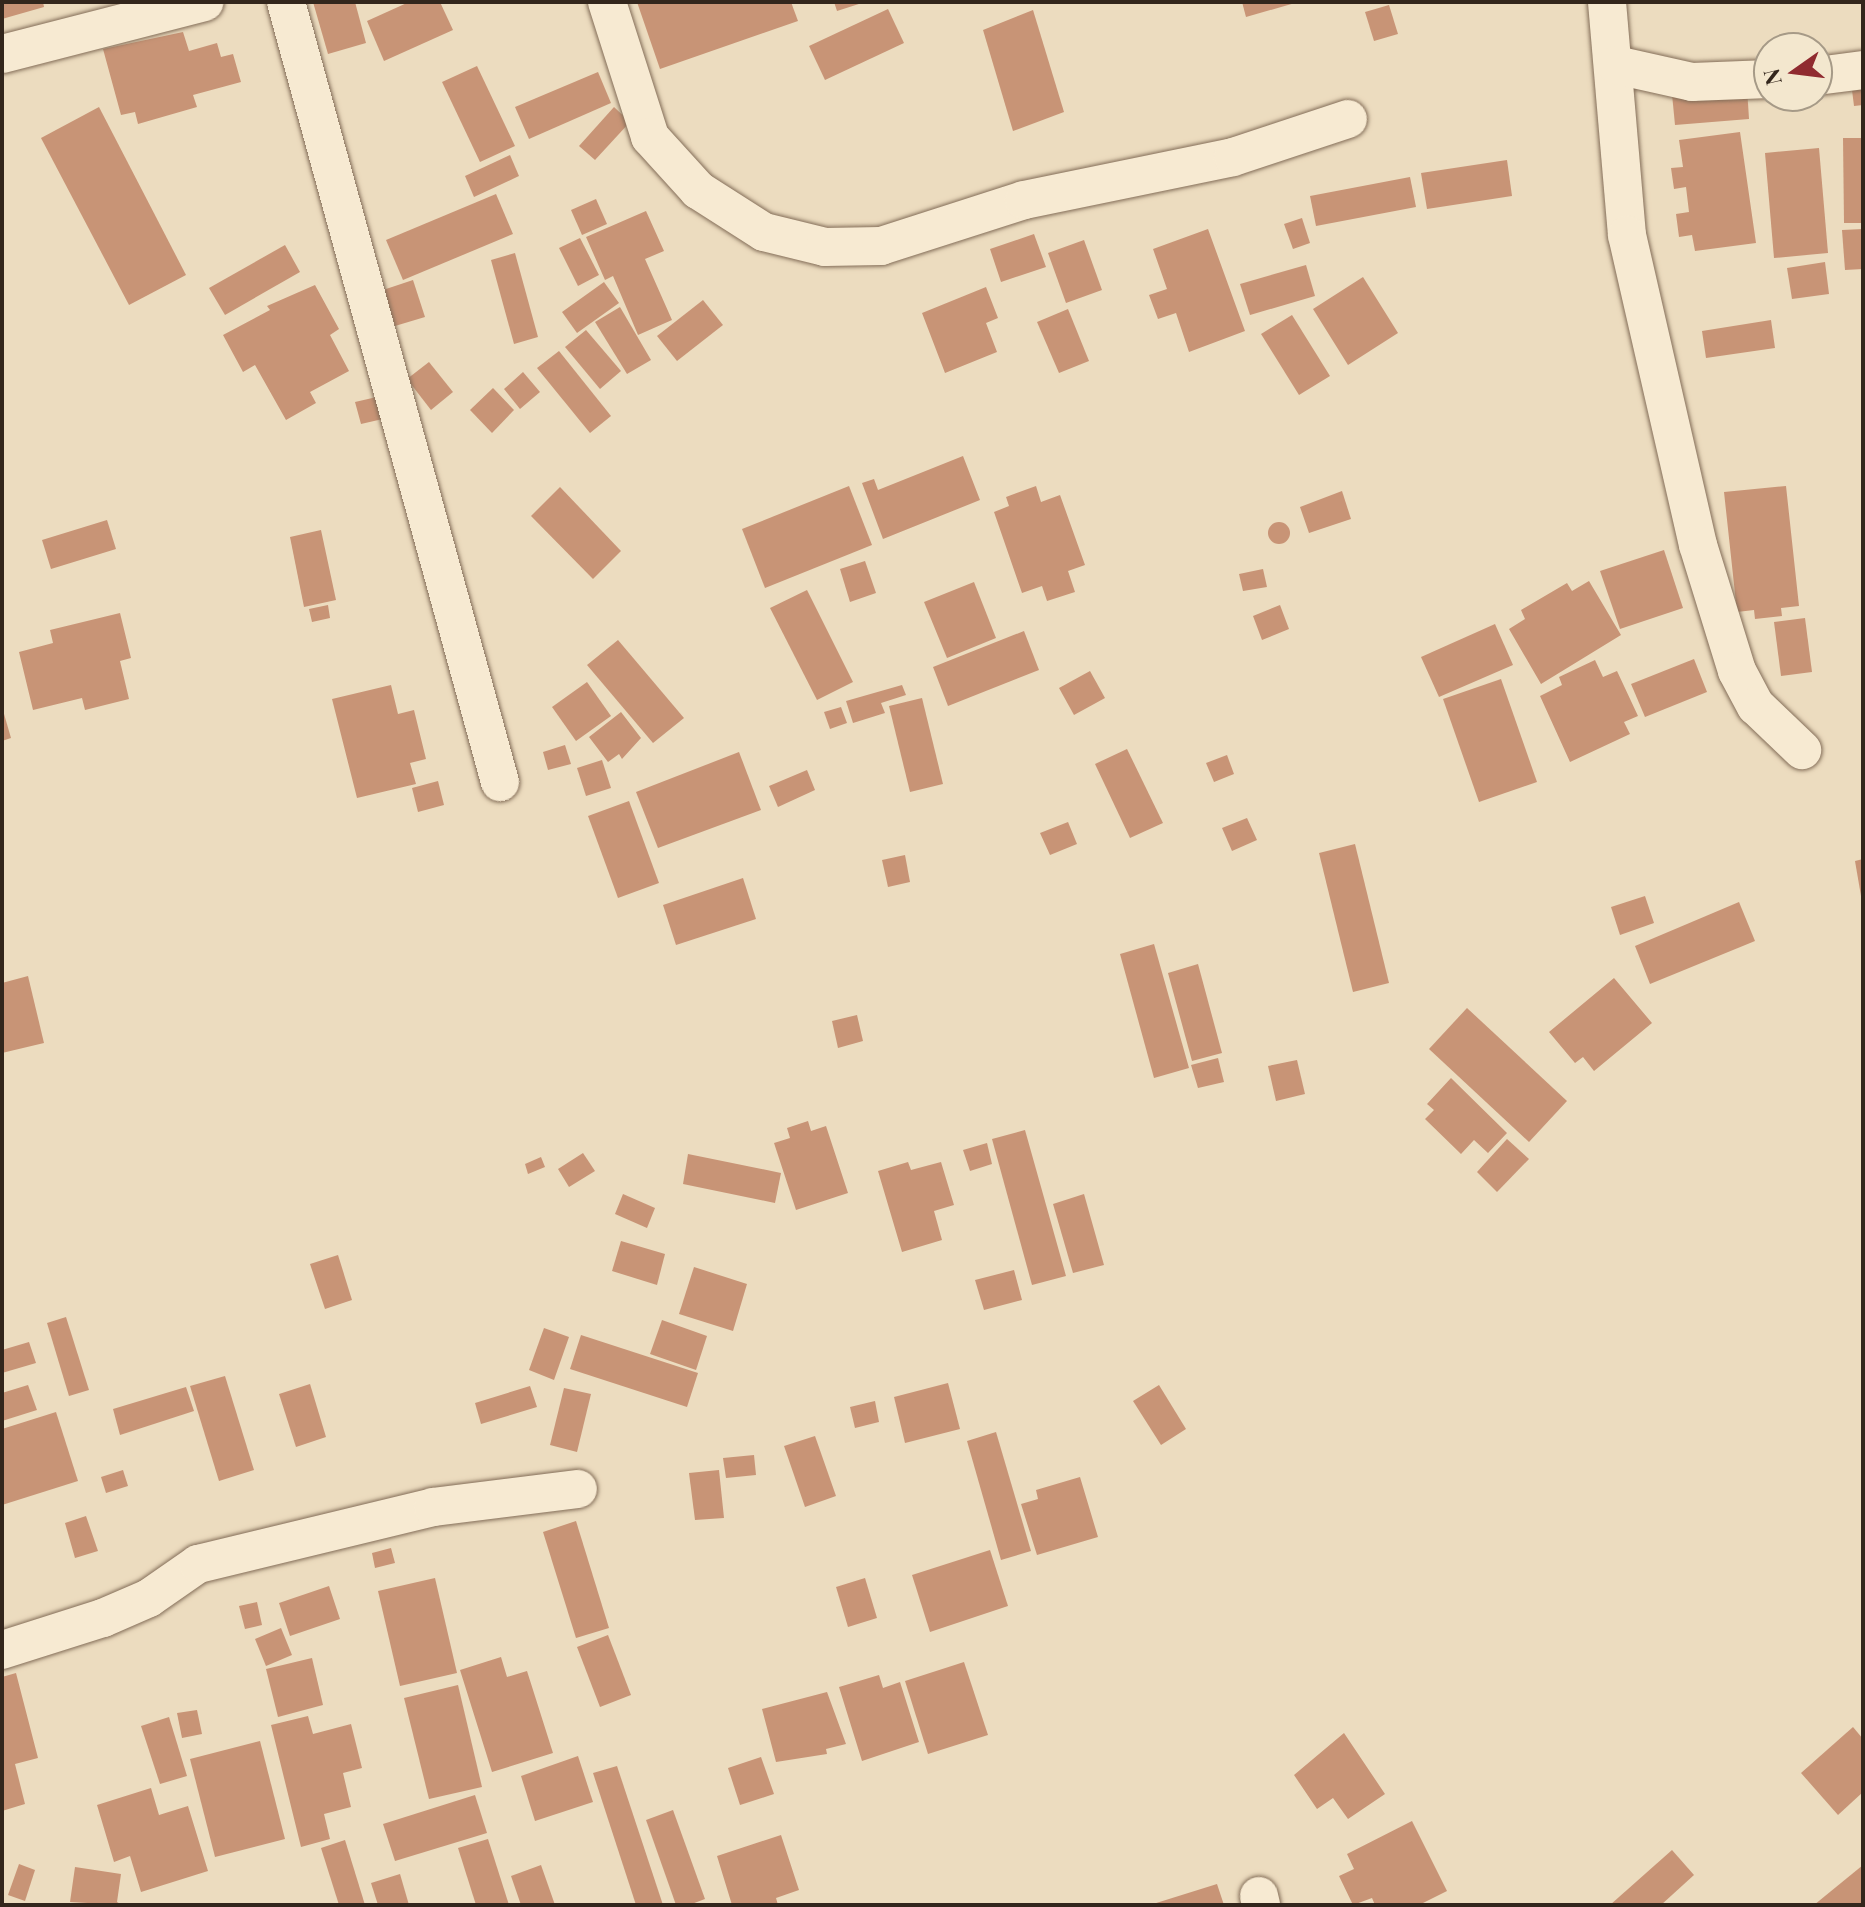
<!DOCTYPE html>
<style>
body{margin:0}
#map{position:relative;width:1865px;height:1907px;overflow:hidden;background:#ecdcbf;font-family:"Playfair Display",serif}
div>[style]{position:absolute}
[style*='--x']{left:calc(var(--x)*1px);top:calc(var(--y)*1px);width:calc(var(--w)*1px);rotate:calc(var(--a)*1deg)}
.building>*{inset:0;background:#c89476}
.round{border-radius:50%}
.roads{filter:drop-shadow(0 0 2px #836d58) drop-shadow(0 0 2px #836d58)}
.minor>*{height:38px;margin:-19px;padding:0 19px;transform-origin:19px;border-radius:19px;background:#f7ead2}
span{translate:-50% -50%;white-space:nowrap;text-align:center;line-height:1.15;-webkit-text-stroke:6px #f3e7ce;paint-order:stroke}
.frame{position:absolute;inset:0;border:4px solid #33261c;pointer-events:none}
.north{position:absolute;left:1753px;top:32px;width:80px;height:80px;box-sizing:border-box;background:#f3e7ce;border:2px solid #a69a87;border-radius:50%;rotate:256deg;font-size:22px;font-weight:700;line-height:32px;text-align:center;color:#33261c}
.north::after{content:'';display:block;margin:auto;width:28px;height:36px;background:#902b30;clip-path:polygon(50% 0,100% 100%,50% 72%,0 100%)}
</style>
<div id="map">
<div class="building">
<div style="clip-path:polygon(2px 2px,43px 2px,44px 7px,2px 19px)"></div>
<div style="clip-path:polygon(313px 2px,355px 2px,366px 43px,328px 54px)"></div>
<div style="clip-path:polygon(409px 2px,440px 2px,453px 30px,384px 61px,367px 21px)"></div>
<div style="clip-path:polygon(637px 2px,791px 2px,798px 21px,660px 69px)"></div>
<div style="clip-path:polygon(834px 2px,862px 2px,862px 3px,837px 11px)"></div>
<div style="clip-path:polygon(1242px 2px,1295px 2px,1295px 3px,1246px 17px)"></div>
<div style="clip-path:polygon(1389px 5px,1398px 34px,1374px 41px,1365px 12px)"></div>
<div style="clip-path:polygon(888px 9px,904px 43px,825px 80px,809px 46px)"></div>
<div style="clip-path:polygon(1033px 10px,1064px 112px,1013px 131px,983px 30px)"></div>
<div style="clip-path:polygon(183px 32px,189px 51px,217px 43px,221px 57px,233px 54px,241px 82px,193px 95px,197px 107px,138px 124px,135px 112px,121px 115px,103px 49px)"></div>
<div style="clip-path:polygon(477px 66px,515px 146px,480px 162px,442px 82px)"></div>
<div style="clip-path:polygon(598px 72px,611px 103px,529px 139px,515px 107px)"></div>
<div style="clip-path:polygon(1863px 72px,1863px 105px,1854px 106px,1850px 74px)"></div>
<div style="clip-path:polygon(1747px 88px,1749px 119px,1675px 125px,1672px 94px)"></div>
<div style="clip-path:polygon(99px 107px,186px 275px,129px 305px,41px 138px)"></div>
<div style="clip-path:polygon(614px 107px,630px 122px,595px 160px,579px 146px)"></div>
<div style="clip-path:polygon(1740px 132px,1756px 243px,1695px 251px,1692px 235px,1679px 237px,1676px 214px,1689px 212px,1686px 187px,1674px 189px,1671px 168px,1683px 167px,1679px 140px)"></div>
<div style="clip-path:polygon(1843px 138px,1863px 138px,1863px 223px,1844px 223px)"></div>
<div style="clip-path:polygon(1819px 148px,1828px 253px,1774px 258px,1765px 153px)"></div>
<div style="clip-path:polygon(510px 155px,519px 176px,474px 197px,465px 176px)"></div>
<div style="clip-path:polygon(1507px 160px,1512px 196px,1427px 209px,1421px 173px)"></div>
<div style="clip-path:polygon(1410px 177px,1416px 207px,1316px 226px,1310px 196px)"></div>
<div style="clip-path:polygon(496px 194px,513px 234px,403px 280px,386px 240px)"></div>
<div style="clip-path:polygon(596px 199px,607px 224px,582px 235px,571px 210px)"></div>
<div style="clip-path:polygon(646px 211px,664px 251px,645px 259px,672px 320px,638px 335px,613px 276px,605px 280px,586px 237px)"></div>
<div style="clip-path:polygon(1302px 218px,1310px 243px,1293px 249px,1284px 224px)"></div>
<div style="clip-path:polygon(1208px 229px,1245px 331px,1189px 352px,1176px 313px,1158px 319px,1149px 295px,1167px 289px,1153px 249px)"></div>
<div style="clip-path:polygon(1863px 229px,1863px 269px,1845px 270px,1842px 230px)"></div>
<div style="clip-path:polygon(1034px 234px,1046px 267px,1001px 282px,990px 249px)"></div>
<div style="clip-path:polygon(580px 238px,599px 275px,578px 286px,559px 248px)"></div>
<div style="clip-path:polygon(1084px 240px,1102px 290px,1066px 303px,1048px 253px)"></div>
<div style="clip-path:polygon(285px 245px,300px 272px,225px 315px,209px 288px)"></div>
<div style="clip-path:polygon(515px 253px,538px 337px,514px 344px,491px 260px)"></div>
<div style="clip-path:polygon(1825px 262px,1829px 294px,1792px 299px,1787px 268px)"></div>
<div style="clip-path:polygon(1306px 265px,1315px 296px,1250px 315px,1240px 284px)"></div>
<div style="clip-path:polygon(1363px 277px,1398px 333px,1348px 365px,1313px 309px)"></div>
<div style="clip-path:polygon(413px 280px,425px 317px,395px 326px,383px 290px)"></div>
<div style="clip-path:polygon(604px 282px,619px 303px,577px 333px,562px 312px)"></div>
<div style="clip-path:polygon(315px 285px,339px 329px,330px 335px,349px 371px,310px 392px,316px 403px,286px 420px,255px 365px,243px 372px,223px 335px,270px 310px,267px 306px)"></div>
<div style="clip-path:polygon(986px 287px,998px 318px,986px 323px,997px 352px,945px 373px,922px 313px)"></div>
<div style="clip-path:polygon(703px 300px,723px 325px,677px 361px,657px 336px)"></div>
<div style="clip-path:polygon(620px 307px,651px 360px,627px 374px,595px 322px)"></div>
<div style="clip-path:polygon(1068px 309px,1089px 361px,1059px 373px,1037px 322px)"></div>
<div style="clip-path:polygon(1292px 315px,1330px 376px,1299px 395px,1261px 334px)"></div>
<div style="clip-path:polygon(1771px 320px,1775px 348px,1706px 358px,1702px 331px)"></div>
<div style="clip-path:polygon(586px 330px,621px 371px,600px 389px,565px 347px)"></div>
<div style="clip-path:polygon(559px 351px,611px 416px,590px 433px,537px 368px)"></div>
<div style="clip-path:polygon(429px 362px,453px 392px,431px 410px,407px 379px)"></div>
<div style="clip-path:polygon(523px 372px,540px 392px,520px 409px,504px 389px)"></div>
<div style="clip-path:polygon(493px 388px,514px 410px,492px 433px,470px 410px)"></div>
<div style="clip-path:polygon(381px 396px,387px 418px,361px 424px,355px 402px)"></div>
<div style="clip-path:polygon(963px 456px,980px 500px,883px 539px,862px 483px,874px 479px,878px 490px)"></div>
<div style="clip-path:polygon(849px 486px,872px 545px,765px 588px,742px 529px)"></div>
<div style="clip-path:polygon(1036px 486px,1041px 502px,1060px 495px,1085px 565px,1068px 571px,1075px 592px,1047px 601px,1042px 586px,1022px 593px,994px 512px,1009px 506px,1006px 497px)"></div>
<div style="clip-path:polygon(1786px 486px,1799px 606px,1781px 608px,1782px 616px,1755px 619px,1754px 610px,1737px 612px,1724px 492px)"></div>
<div style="clip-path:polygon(560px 487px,621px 551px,593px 579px,531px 516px)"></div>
<div style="clip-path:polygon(1342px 491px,1351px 519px,1309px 533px,1300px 507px)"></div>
<div style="clip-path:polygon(107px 520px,116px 549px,51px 569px,42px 540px)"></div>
<div class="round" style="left:1268px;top:522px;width:22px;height:22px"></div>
<div style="clip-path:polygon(321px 530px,336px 600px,304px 607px,290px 537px)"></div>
<div style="clip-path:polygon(1664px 550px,1683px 608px,1620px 629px,1600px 571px)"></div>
<div style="clip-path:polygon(865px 561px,876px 593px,850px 602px,840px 569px)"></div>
<div style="clip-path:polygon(1263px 569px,1267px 587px,1243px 591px,1239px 574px)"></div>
<div style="clip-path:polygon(1589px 581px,1621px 635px,1541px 684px,1509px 629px,1525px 619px,1521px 610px,1567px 583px,1572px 591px)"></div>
<div style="clip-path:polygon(974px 582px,996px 638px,947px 658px,924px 602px)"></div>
<div style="clip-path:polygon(807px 590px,853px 682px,817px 700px,770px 608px)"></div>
<div style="clip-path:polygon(328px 605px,330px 618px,312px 622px,309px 609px)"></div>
<div style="clip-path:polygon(1280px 605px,1289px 629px,1262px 640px,1253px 616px)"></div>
<div style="clip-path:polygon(120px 613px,131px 658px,120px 661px,129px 699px,85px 710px,82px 698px,33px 710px,19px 652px,53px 643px,50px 630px)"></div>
<div style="clip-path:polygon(1805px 618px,1812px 672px,1781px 676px,1774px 622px)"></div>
<div style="clip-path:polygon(1495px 624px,1513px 665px,1439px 697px,1421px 657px)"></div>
<div style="clip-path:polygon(1024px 631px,1039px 670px,948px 706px,933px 667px)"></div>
<div style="clip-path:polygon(618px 640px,684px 718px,653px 743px,587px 665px)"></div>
<div style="clip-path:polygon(1694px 659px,1707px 692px,1645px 717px,1631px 684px)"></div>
<div style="clip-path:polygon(1595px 660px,1603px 677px,1617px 671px,1638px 716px,1624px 722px,1630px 734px,1570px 762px,1540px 696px,1562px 685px,1559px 677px)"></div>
<div style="clip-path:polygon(1090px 671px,1105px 698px,1074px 715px,1059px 688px)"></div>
<div style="clip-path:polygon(1501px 679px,1537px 782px,1479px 802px,1443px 699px)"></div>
<div style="clip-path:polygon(587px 682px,611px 716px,576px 741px,552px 707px)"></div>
<div style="clip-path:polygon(391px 685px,398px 714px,414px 710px,426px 759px,410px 763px,416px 784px,357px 798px,332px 699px)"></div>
<div style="clip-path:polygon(902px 685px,906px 695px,881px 703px,885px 713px,853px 723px,846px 701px)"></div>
<div style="clip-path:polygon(922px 698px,943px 784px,910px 792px,889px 706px)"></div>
<div style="clip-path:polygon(2px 707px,11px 738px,2px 741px)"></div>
<div style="clip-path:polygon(841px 707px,847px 723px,830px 729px,824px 712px)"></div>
<div style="clip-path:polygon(621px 712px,641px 738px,622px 759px,619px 754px,608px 762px,589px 737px)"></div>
<div style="clip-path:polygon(565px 745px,571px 764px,548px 770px,543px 752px)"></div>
<div style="clip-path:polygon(1127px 749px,1163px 823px,1130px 838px,1095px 764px)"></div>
<div style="clip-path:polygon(739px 752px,761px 810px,658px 848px,636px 792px)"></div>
<div style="clip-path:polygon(1227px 755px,1234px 774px,1214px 782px,1206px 763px)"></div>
<div style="clip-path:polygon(602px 760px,611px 788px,586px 796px,577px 768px)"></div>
<div style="clip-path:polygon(807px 770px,815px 790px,778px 807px,769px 786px)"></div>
<div style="clip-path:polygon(438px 781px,444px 805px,418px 812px,412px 788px)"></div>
<div style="clip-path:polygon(629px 801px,659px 883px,618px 898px,588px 816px)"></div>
<div style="clip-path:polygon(1247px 818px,1257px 840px,1232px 851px,1222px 828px)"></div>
<div style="clip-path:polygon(1068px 822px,1077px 844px,1050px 855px,1040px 833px)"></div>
<div style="clip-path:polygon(1355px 844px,1389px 983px,1353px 992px,1319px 853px)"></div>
<div style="clip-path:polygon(905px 855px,910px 882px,888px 887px,882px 860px)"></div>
<div style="clip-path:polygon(1863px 859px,1863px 895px,1861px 896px,1855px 861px)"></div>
<div style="clip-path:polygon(743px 878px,756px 919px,676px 945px,663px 905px)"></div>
<div style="clip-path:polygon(1645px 896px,1654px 923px,1620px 935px,1611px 907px)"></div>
<div style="clip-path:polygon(1739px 902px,1755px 941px,1650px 984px,1635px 946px)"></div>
<div style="clip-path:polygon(1154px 944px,1189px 1068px,1154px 1078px,1120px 954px)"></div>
<div style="clip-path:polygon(1198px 964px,1222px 1053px,1192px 1061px,1168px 973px)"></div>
<div style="clip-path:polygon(28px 976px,44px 1043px,2px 1053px,2px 983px)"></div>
<div style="clip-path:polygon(1614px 978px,1652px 1023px,1594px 1071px,1583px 1057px,1575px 1063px,1549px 1032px)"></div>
<div style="clip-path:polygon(1467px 1008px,1567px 1101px,1529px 1142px,1429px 1049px)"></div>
<div style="clip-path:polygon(857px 1015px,863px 1041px,838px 1048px,832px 1021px)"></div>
<div style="clip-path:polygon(1218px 1058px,1224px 1082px,1198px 1088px,1191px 1065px)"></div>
<div style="clip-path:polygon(1297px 1060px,1305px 1094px,1276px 1101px,1268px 1066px)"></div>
<div style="clip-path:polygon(1451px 1078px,1507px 1133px,1488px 1153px,1474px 1140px,1461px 1154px,1425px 1119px,1434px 1110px,1427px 1104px)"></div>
<div style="clip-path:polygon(808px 1121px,811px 1131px,826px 1126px,848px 1193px,796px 1210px,774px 1143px,790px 1138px,787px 1128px)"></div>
<div style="clip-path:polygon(1025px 1130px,1066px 1276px,1032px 1285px,992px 1139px)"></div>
<div style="clip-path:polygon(1507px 1139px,1529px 1159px,1497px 1192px,1477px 1172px)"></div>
<div style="clip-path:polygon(987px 1143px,992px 1164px,970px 1171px,963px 1150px)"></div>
<div style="clip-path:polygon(583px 1153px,595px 1171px,569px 1187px,558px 1169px)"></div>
<div style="clip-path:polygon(688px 1154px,781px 1173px,775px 1203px,683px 1184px)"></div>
<div style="clip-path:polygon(541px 1157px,545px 1167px,528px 1174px,525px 1164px)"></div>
<div style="clip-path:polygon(908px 1162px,911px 1170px,941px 1162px,954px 1205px,934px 1211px,942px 1240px,902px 1252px,878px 1171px)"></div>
<div style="clip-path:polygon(623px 1194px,655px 1208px,647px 1228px,615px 1214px)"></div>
<div style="clip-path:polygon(1084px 1194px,1104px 1265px,1073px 1273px,1053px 1204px)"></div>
<div style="clip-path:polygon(621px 1241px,665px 1254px,657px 1285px,612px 1271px)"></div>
<div style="clip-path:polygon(338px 1255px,352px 1300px,325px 1309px,310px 1264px)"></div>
<div style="clip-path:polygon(694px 1267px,747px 1284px,733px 1331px,679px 1314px)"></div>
<div style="clip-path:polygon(1014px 1270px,1022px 1300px,984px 1310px,975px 1280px)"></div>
<div style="clip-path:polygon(66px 1317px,89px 1390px,69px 1396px,47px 1323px)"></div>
<div style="clip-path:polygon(662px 1320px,707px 1336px,696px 1370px,650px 1354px)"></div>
<div style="clip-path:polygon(544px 1328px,569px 1337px,554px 1380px,529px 1370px)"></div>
<div style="clip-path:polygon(581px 1335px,698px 1373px,687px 1407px,570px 1369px)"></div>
<div style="clip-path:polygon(29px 1342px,36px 1363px,2px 1373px,2px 1350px)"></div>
<div style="clip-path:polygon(225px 1376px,254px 1470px,219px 1481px,190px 1386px)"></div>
<div style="clip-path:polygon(948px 1383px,960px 1429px,905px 1443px,894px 1397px)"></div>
<div style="clip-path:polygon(310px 1384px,326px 1437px,296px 1447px,279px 1394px)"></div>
<div style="clip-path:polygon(28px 1385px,37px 1410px,2px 1421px,2px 1393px)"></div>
<div style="clip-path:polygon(1159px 1385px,1186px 1429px,1161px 1445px,1133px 1401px)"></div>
<div style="clip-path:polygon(530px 1386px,537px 1407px,481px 1424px,475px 1403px)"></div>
<div style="clip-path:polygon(186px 1387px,194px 1411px,120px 1435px,113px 1409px)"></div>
<div style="clip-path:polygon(564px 1388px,591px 1394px,577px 1452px,550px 1445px)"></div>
<div style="clip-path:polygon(875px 1401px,879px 1422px,855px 1428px,850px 1407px)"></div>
<div style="clip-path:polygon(56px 1412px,78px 1481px,2px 1505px,2px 1429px)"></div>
<div style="clip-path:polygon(996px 1432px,1031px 1551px,1001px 1560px,967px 1441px)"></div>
<div style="clip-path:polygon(815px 1436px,836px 1496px,805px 1507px,784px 1446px)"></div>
<div style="clip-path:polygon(754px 1455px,756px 1475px,726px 1478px,723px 1458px)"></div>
<div style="clip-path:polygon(123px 1470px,128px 1486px,106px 1493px,101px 1477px)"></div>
<div style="clip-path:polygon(719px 1470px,724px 1518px,695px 1520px,689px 1473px)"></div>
<div style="clip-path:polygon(1080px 1477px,1098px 1537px,1037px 1555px,1021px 1504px,1038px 1499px,1036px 1490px)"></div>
<div style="clip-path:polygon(86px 1516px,98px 1551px,75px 1558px,65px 1523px)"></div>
<div style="clip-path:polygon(576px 1521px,609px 1628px,576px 1638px,543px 1532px)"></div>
<div style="clip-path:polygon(391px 1548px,395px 1563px,375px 1568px,372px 1553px)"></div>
<div style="clip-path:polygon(990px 1550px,1008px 1606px,930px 1632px,912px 1575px)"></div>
<div style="clip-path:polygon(435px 1578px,457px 1673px,400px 1686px,378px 1591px)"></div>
<div style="clip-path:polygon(865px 1578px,877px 1618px,848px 1627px,836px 1587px)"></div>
<div style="clip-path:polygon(329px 1586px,340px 1619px,290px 1636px,279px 1603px)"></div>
<div style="clip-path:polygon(257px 1602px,262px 1625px,245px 1629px,239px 1606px)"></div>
<div style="clip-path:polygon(281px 1628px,292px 1655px,266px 1666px,255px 1639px)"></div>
<div style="clip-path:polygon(608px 1635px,631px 1695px,600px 1707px,577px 1647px)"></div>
<div style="clip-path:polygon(501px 1657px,507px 1677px,527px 1671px,553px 1753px,492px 1772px,460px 1670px)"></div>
<div style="clip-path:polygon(312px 1658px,323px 1705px,278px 1717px,266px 1669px)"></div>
<div style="clip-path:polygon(964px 1662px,988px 1735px,928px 1754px,905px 1681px)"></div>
<div style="clip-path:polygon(16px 1673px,38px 1758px,15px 1764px,25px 1804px,2px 1811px,2px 1677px)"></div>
<div style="clip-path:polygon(879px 1675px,883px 1688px,900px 1682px,919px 1742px,862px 1761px,839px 1687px)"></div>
<div style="clip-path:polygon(458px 1685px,482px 1787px,429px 1799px,404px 1698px)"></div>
<div style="clip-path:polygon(827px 1692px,846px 1744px,826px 1749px,827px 1754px,776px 1762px,762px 1709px)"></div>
<div style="clip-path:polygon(197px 1710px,202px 1734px,182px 1738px,177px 1713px)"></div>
<div style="clip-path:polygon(308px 1716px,313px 1734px,351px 1724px,362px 1768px,343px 1773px,351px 1807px,324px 1814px,330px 1839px,301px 1847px,271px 1725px)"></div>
<div style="clip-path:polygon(169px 1717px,187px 1776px,160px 1784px,141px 1726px)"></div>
<div style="clip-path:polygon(1853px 1727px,1863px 1739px,1863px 1792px,1838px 1815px,1801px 1773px)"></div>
<div style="clip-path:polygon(1344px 1733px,1385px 1794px,1348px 1819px,1333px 1798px,1317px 1809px,1294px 1775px)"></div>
<div style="clip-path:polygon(260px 1741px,285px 1839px,215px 1857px,190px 1759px)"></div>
<div style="clip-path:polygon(578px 1756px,593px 1802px,535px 1821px,521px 1776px)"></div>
<div style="clip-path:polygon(761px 1757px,774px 1794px,740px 1805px,728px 1768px)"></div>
<div style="clip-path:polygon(617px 1766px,663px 1905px,636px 1905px,593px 1773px)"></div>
<div style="clip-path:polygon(151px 1788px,159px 1815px,188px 1806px,208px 1871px,141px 1892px,130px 1856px,114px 1862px,97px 1805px)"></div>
<div style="clip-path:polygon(475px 1795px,487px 1833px,395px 1861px,383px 1824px)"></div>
<div style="clip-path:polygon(673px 1810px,705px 1899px,689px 1905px,676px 1905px,646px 1820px)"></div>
<div style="clip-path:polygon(1412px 1821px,1447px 1891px,1419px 1905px,1375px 1905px,1372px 1898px,1353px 1905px,1339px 1876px,1354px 1869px,1347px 1854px)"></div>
<div style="clip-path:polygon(781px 1835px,799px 1890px,776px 1898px,778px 1905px,732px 1905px,717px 1856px)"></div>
<div style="clip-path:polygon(488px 1839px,509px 1905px,476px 1905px,458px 1848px)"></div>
<div style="clip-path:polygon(345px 1840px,365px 1905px,339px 1905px,321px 1848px)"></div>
<div style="clip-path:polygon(1672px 1850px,1694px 1875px,1661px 1905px,1610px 1905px)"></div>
<div style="clip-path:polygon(19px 1864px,35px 1870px,25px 1901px,8px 1895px)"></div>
<div style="clip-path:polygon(541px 1865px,555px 1905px,521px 1905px,511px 1876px)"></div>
<div style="clip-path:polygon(1863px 1865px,1863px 1905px,1814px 1905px)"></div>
<div style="clip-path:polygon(75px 1867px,121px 1874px,117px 1902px,122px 1905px,70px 1902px)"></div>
<div style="clip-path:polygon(400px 1874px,409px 1905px,378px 1905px,371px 1883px)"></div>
<div style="clip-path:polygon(1217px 1884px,1224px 1905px,1153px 1905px,1153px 1904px)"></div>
</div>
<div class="roads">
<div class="minor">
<div style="--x:286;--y:2;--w:809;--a:74.66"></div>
<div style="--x:607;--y:2;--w:142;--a:72.3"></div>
<div style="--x:650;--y:137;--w:72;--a:47.8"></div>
<div style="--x:698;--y:190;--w:78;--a:32.5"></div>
<div style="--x:764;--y:232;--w:63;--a:13.8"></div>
<div style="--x:825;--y:247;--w:56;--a:-1"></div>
<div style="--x:881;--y:246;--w:150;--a:-17.8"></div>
<div style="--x:1024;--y:200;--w:213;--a:-11.6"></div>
<div style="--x:1233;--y:157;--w:121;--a:-18.3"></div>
<div style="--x:1607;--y:2;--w:234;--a:85.1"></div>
<div style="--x:1627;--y:235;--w:318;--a:77.1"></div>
<div style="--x:1698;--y:545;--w:132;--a:72.8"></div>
<div style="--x:1737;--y:671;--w:40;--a:62"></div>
<div style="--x:1756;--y:706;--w:64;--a:43.7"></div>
<div style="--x:2;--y:54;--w:209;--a:-14.4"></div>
<div style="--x:1616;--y:65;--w:78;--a:12.6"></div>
<div style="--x:1692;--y:82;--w:77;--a:-2.2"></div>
<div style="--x:1817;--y:76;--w:46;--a:-7.4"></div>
<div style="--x:2;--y:1650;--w:106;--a:-17.6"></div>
<div style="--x:103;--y:1618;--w:50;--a:-23.5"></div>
<div style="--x:149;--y:1598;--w:60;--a:-34.8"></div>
<div style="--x:198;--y:1564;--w:242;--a:-13.6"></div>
<div style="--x:433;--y:1507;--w:146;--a:-7.1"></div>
<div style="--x:1259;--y:1896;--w:9;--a:77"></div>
</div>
</div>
<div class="frame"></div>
<div class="north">N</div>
</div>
